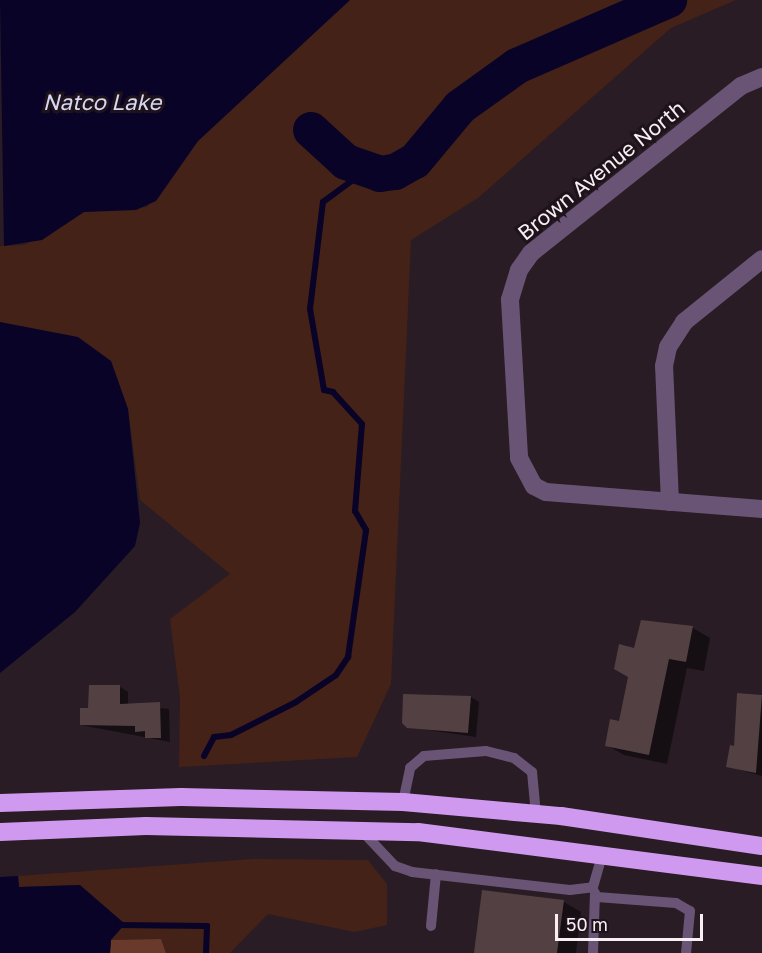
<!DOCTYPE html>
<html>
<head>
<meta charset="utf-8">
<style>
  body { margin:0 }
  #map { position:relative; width:762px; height:953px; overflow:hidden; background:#291c24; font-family:"Golos Text",sans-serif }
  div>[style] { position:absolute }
  .green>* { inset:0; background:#442218 }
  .forest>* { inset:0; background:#693a2b }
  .water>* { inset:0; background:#090327 }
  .shadow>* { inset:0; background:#0007 }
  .stream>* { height:6px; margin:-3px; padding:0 3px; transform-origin:3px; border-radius:3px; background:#090327 }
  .river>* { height:36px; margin:-18px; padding:0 18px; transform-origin:18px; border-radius:18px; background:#090327 }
  .building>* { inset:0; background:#534043 }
  .lane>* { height:10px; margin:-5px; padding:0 5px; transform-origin:5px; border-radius:5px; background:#695476 }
  .street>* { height:18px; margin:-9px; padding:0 9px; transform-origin:9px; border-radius:9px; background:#695476 }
  .highway>* { height:18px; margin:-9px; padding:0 9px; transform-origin:9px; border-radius:9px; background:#cf99ef }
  span { translate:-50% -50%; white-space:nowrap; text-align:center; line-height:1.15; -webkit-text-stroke:6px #1f131b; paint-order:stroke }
  .street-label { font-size:21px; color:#f8eff4 }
  .water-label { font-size:22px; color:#d7d8f5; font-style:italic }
  .scale { position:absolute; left:555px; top:914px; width:148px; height:27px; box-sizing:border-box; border:3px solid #f8eff4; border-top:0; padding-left:8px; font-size:18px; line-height:21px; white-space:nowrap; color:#f8eff4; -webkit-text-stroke:4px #1f131b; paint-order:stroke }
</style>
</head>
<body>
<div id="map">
  <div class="green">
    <div style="clip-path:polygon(350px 0,736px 0,671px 28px,478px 198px,411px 240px,391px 684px,357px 757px,179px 767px,180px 698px,170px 619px,230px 574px,140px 500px,128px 409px,111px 361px,0 322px,0 246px,24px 245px,84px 212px,147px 207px,198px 141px)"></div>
    <div style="clip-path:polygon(253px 859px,368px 860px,387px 884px,387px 925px,354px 932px,268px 914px,230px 953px,166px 953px,161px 939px,111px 940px,80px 885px,19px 887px,18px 876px)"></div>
  </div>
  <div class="forest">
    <div style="clip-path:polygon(161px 939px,166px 953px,110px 953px,111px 940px)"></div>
  </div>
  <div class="water">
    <div style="clip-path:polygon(0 0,350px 0,198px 141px,156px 201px,136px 210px,84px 212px,42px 240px,4px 246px)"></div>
    <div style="clip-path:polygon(0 322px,78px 337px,111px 361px,128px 409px,140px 523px,135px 546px,75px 612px,0 673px)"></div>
    <div style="clip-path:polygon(18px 876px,19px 887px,80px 885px,125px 924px,111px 940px,110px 953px,0 953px,0 877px)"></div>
  </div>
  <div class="shadow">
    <div style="clip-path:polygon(642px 621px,693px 628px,710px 638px,704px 671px,687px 668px,667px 764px,624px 755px,607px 745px,620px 723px)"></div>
    <div style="clip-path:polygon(119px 686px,128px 692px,128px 705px,169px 709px,170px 742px,81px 725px)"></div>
    <div style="clip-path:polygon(762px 696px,762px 776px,727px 766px)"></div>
    <div style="clip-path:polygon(471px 697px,479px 702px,476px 737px,408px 727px)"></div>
    <div style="clip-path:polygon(564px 902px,581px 912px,576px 953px,476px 953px)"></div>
  </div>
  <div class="stream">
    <div style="left:204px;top:756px;width:21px;rotate:-62deg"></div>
    <div style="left:214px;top:737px;width:17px;rotate:-7deg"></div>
    <div style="left:231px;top:735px;width:73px;rotate:-26.9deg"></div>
    <div style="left:296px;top:702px;width:48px;rotate:-34deg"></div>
    <div style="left:336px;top:675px;width:22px;rotate:-56deg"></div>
    <div style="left:348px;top:657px;width:128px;rotate:-81.9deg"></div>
    <div style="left:366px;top:530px;width:22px;rotate:-120deg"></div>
    <div style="left:355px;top:511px;width:87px;rotate:-85.4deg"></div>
    <div style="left:362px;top:424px;width:43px;rotate:-132.2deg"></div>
    <div style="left:333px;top:392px;width:9px;rotate:-167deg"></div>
    <div style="left:324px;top:390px;width:82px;rotate:-99.8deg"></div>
    <div style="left:310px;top:309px;width:108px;rotate:-83.1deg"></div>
    <div style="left:323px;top:202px;width:52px;rotate:-36.4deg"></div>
    <div style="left:118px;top:925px;width:89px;rotate:0.6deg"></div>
    <div style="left:207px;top:926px;width:27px;rotate:92deg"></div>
  </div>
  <div class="river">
    <div style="left:311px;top:130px;width:47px;rotate:42.4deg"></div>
    <div style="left:346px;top:162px;width:36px;rotate:19deg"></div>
    <div style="left:380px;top:174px;width:15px;rotate:-8deg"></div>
    <div style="left:395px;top:172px;width:23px;rotate:-29deg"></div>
    <div style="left:415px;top:161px;width:70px;rotate:-50.2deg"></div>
    <div style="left:460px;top:107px;width:70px;rotate:-35.7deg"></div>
    <div style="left:517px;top:66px;width:166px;rotate:-23.5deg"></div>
  </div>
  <div class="building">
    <div style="clip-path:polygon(641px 620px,693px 626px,686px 662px,669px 659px,649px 755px,605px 746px,610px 719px,619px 721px,628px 677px,614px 669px,619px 644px,634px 648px)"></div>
    <div style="clip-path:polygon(89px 685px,120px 685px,120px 704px,160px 702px,161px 738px,145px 738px,145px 731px,135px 732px,135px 726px,80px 725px,80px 708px,88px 708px)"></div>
    <div style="clip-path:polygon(737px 693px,762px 695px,756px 773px,726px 767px,730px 745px,734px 746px)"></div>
    <div style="clip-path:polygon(403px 694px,471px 696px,468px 733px,407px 728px,402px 723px)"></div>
    <div style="clip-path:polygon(482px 890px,564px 900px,557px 953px,474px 953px)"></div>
  </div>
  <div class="lane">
    <div style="left:403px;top:802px;width:35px;rotate:-78deg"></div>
    <div style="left:410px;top:768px;width:18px;rotate:-41deg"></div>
    <div style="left:424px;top:756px;width:62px;rotate:-4.6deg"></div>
    <div style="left:486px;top:751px;width:29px;rotate:14deg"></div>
    <div style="left:514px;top:758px;width:23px;rotate:38deg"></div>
    <div style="left:532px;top:772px;width:42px;rotate:84.6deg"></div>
    <div style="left:361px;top:830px;width:50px;rotate:46.6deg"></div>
    <div style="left:395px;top:866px;width:18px;rotate:19deg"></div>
    <div style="left:412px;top:872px;width:159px;rotate:6.5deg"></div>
    <div style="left:570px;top:890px;width:23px;rotate:-7deg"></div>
    <div style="left:593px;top:887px;width:36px;rotate:-74deg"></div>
    <div style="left:597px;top:897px;width:79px;rotate:4.3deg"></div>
    <div style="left:676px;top:903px;width:16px;rotate:30deg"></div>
    <div style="left:690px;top:911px;width:42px;rotate:95.4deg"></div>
    <div style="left:431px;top:926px;width:52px;rotate:-84.5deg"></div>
    <div style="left:593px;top:953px;width:60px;rotate:-88.1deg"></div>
  </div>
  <div class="street">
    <div style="left:762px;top:77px;width:23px;rotate:157deg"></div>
    <div style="left:741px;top:86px;width:268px;rotate:141.5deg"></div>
    <div style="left:531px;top:253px;width:21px;rotate:125deg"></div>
    <div style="left:519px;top:270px;width:31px;rotate:107deg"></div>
    <div style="left:510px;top:300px;width:158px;rotate:86.7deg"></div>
    <div style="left:519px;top:458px;width:32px;rotate:62deg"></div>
    <div style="left:534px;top:486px;width:13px;rotate:27deg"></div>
    <div style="left:546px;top:492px;width:217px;rotate:4.5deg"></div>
    <div style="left:670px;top:502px;width:136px;rotate:-92.5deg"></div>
    <div style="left:664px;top:366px;width:19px;rotate:-78deg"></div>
    <div style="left:668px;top:347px;width:30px;rotate:-57deg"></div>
    <div style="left:684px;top:322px;width:100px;rotate:-38.9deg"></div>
  </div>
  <div class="highway">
    <div style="left:0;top:803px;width:181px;rotate:-1.9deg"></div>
    <div style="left:181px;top:797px;width:222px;rotate:1.3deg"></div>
    <div style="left:403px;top:802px;width:159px;rotate:5.1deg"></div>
    <div style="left:561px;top:816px;width:203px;rotate:8.5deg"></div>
    <div style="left:0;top:832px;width:146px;rotate:-2.4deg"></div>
    <div style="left:146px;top:826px;width:272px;rotate:1.3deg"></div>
    <div style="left:418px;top:832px;width:347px;rotate:7.3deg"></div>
  </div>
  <div class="street-label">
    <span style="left:601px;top:170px;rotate:-39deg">Brown Avenue North</span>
  </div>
  <div class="water-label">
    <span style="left:102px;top:102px">Natco Lake</span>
  </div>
  <div class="scale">50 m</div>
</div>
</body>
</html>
